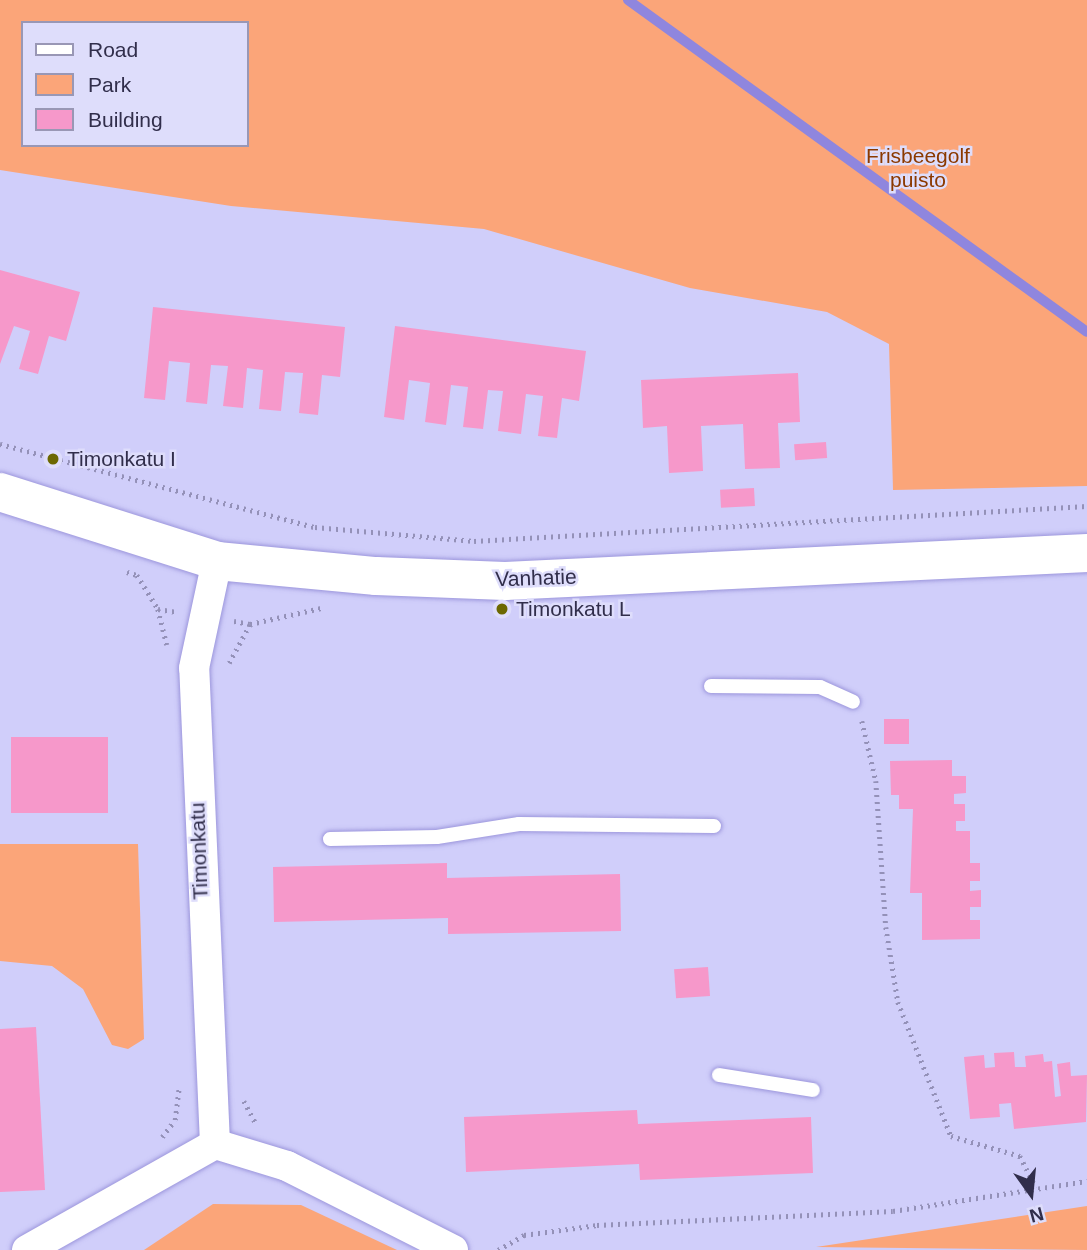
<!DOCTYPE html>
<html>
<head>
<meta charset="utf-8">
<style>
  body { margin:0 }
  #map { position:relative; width:1087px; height:1250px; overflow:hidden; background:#d0cefa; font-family:Helvetica,sans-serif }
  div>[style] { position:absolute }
  .green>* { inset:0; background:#fba579 }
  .stream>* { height:10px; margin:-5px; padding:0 5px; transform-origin:5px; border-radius:5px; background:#8f86de }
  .building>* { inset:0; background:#f698ca; transform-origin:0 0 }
  .path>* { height:4.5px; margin-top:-2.25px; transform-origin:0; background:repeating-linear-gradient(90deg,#9491b8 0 2px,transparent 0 7px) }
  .roads { filter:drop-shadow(0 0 2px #9c96dc) drop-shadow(0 0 2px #9c96dc) }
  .lane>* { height:14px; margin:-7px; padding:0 7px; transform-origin:7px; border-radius:7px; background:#fff }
  .street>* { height:30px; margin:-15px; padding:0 15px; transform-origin:15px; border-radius:15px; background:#fff }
  .secondary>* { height:38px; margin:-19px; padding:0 19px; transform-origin:19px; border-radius:19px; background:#fff }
  .dots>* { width:19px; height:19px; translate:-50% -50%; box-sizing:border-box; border:4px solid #deddfb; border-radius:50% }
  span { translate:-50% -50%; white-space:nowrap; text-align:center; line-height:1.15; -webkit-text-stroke:5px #deddfb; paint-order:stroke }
  .park-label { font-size:21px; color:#8b3900 }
  .poi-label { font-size:21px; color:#312e4b }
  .left { translate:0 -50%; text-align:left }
  .street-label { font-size:21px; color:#312e4b }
  .legend { position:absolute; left:21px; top:21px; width:228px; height:126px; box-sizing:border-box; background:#deddfb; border:2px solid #9997b5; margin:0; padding:9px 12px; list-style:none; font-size:21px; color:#312e4b }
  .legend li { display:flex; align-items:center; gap:14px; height:35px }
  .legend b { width:35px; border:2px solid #9997b5 }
  .north { position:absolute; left:996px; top:1159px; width:70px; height:70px; -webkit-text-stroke:5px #deddfb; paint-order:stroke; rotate:165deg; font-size:19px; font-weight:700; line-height:28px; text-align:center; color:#312e4b }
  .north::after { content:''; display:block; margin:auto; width:24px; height:32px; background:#312e4b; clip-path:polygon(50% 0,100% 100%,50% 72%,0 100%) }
</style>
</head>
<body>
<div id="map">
  <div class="green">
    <div style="clip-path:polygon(evenodd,0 0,1087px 0,1087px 486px,893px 490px,889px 344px,827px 312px,690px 288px,484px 229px,231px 206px,0 170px,0 0,23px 23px,247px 23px,247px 145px,23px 145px,23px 23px)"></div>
    <div style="clip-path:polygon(0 844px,138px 844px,144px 1039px,128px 1049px,112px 1045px,83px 989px,52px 966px,0 961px)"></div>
    <div style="clip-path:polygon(213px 1204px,301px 1205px,397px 1250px,144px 1250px)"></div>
    <div style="clip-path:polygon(1087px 1206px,1087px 1250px,816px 1247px)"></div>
  </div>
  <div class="stream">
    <div style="left:628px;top:0;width:566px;rotate:35.88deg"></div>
  </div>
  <div class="building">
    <div style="clip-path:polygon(0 270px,80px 292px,66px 341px,49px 336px,38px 374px,19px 369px,30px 331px,14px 326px,0 364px)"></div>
    <div style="clip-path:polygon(153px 307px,345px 327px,340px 377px,322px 375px,318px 415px,299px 413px,303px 373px,285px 372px,281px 411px,259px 409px,263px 370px,247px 368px,243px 408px,223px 406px,228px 366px,211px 365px,207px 404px,186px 402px,190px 363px,169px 361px,165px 400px,144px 398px)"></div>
    <div style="clip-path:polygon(395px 326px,586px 351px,579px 401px,562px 398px,557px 438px,538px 436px,543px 396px,526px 394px,521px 434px,498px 431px,503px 391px,488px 390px,483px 429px,463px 427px,468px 387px,451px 385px,446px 425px,425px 422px,430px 383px,409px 380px,404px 420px,384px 417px)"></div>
    <div style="clip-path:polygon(798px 373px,800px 422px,778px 423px,780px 468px,745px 469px,743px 424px,701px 426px,703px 471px,669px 473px,667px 426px,643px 428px,641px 380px)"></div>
    <div style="left:826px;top:442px;width:16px;height:32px;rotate:86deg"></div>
    <div style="left:754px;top:488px;width:18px;height:34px;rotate:87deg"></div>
    <div style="left:884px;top:719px;width:25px;height:25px"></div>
    <div style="left:11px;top:737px;width:97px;height:76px"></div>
    <div style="clip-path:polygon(952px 760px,952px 776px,966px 776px,966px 793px,954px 794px,954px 804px,965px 804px,965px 821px,956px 821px,956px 831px,970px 831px,970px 863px,980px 863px,980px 881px,970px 881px,970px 891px,981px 890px,981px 907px,970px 907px,970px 920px,980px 920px,980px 939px,922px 940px,922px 893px,910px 893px,913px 809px,899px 809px,899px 795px,891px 795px,890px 761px)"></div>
    <div style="clip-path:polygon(447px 863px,447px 878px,620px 874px,621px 931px,448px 934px,448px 918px,274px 922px,273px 867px)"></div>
    <div style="left:708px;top:967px;width:29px;height:34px;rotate:86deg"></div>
    <div style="clip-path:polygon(36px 1027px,45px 1190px,0 1192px,0 1029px)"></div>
    <div style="clip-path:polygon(1014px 1052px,1015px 1067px,1026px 1067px,1025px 1056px,1043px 1054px,1044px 1062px,1052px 1061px,1055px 1097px,1061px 1096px,1057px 1064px,1070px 1062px,1071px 1076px,1087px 1075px,1086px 1122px,1014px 1129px,1011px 1103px,999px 1104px,1000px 1117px,970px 1119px,964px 1057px,984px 1055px,985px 1068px,995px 1067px,994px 1053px)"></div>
    <div style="clip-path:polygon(637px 1110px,638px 1124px,811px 1117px,813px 1173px,640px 1180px,639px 1164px,466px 1172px,464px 1117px)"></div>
  </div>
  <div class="path">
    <div style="left:0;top:444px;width:326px;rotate:14.8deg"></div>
    <div style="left:315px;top:527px;width:160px;rotate:5deg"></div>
    <div style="left:474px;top:541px;width:614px;rotate:-3.27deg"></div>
    <div style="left:127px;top:572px;width:10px;rotate:17deg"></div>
    <div style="left:137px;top:575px;width:40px;rotate:58deg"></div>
    <div style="left:158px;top:609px;width:19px;rotate:9deg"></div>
    <div style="left:158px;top:609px;width:37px;rotate:76deg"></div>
    <div style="left:234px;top:621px;width:16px;rotate:11deg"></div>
    <div style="left:229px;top:663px;width:44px;rotate:-61.7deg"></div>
    <div style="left:250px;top:624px;width:73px;rotate:-12.7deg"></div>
    <div style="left:862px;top:721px;width:62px;rotate:76.9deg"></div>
    <div style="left:876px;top:781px;width:146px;rotate:86.1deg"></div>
    <div style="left:886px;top:927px;width:76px;rotate:80.9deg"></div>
    <div style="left:898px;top:1002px;width:144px;rotate:68.4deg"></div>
    <div style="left:951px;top:1136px;width:72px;rotate:16.2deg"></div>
    <div style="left:1020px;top:1156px;width:35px;rotate:63deg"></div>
    <div style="left:244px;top:1101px;width:26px;rotate:62deg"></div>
    <div style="left:162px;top:1137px;width:21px;rotate:-53deg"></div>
    <div style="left:175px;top:1120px;width:32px;rotate:-83deg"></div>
    <div style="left:498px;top:1250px;width:30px;rotate:-30deg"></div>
    <div style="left:524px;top:1235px;width:74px;rotate:-7.8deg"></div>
    <div style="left:597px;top:1225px;width:296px;rotate:-2.7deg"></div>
    <div style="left:893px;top:1211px;width:196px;rotate:-8.8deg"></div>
  </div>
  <div class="roads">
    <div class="lane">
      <div style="left:711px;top:686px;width:109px;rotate:0.5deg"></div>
      <div style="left:820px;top:687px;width:36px;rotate:24deg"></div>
      <div style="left:330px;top:839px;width:107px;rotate:-1.1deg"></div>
      <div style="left:437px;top:837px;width:83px;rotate:-9deg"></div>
      <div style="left:519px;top:824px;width:195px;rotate:0.6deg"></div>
      <div style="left:719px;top:1075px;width:95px;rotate:9.1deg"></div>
    </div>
    <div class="street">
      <div style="left:215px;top:1144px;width:75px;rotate:17deg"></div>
      <div style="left:287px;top:1166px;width:186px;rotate:26.8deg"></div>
      <div style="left:27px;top:1250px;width:216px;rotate:-29.4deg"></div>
      <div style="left:215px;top:1144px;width:476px;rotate:-92.5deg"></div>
      <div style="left:194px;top:668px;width:109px;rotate:-77.9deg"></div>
    </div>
    <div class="secondary">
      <div style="left:0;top:492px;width:228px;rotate:17.6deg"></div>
      <div style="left:217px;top:561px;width:160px;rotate:5.4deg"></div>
      <div style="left:376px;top:576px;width:129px;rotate:2.2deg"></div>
      <div style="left:505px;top:581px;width:583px;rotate:-2.75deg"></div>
    </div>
  </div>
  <div class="dots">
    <div style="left:53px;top:459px;background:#6c6801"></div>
    <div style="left:502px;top:609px;background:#6c6801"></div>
  </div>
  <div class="park-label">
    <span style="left:918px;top:168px">Frisbeegolf<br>puisto</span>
  </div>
  <div class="poi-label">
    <span class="left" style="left:67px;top:459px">Timonkatu I</span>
    <span class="left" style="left:516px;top:609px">Timonkatu L</span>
  </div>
  <div class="street-label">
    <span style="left:536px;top:578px;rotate:-2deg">Vanhatie</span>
    <span style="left:199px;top:851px;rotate:-92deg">Timonkatu</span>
  </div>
  <ul class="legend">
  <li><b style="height:9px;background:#fff"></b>Road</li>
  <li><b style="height:19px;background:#fba579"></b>Park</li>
  <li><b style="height:19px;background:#f698ca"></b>Building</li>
  </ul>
  <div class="north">N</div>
</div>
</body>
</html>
